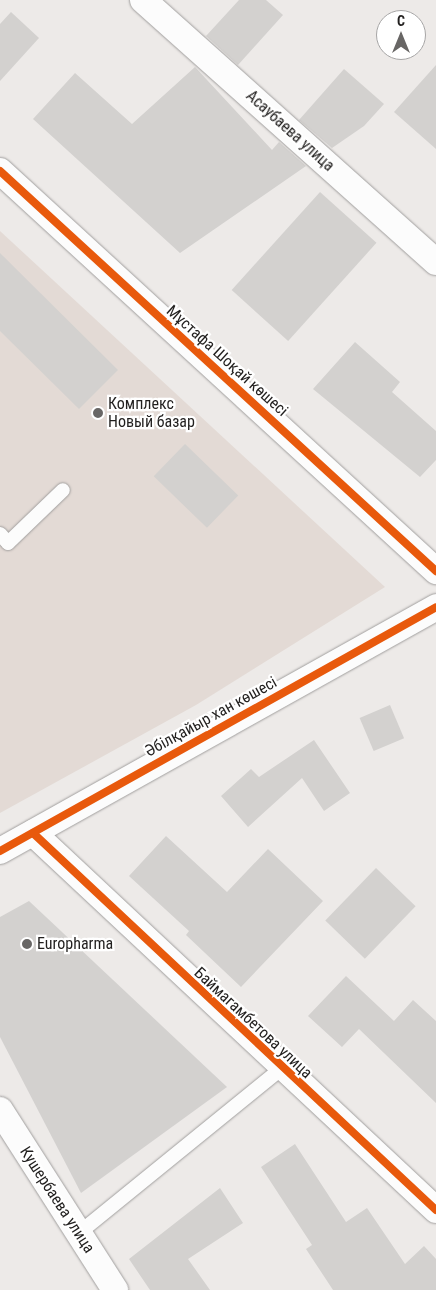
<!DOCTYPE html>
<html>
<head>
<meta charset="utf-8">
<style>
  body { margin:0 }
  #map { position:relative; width:436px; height:1290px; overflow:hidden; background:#edeae8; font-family:"Roboto Condensed",sans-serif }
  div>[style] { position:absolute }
  .built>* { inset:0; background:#e3dad5 }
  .building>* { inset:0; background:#d3d1cf; transform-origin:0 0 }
  .roads { filter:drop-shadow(0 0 1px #a19f9e) drop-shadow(0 0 1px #a19f9e) }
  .lane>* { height:14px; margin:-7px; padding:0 7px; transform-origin:7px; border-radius:7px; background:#fcfcfc }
  .street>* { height:26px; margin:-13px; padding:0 13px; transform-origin:13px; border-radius:13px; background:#fcfcfc }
  .cycleway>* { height:8px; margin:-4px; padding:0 4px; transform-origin:4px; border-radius:4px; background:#e8590c }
  .dots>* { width:14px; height:14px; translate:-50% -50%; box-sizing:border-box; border:2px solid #fff; border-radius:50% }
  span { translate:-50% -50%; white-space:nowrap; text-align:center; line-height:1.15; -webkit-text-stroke:4.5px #fff; paint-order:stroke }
  .street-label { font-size:16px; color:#211f1e }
  .poi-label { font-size:16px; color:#211f1e }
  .left { translate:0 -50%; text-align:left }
  .north { position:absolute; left:376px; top:10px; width:50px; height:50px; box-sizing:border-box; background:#fff; border:1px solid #a6a5a5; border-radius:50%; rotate:0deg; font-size:14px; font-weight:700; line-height:20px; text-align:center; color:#211f1e }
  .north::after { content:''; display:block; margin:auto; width:18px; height:22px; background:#686665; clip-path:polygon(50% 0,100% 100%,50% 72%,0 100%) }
</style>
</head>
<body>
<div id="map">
  <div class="built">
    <div style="clip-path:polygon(0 231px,385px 587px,196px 705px,0 813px)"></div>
  </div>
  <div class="building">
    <div style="clip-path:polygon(239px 0,266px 0,283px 15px,238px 65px,206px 36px)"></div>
    <div style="clip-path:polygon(11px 12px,39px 38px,0 81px,0 24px)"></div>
    <div style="clip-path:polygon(436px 65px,436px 149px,394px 112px)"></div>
    <div style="clip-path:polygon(195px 67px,272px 150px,279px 142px,306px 166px,180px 253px,33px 119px,75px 73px,132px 124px)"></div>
    <div style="clip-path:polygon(344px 69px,384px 104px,364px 126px,332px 148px,299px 120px)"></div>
    <div style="left:320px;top:192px;width:76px;height:132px;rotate:42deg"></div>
    <div style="clip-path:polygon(0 253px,118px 370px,79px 409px,0 331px)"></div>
    <div style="clip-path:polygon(355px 342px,400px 382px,392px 392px,436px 431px,436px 460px,420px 477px,313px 389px)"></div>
    <div style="left:185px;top:444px;width:74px;height:45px;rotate:44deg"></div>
    <div style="left:390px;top:705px;width:36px;height:33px;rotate:67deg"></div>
    <div style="clip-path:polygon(314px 740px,350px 793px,324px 811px,302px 778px,248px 827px,221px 796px,251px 769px,259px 777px)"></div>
    <div style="clip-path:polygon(166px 836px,227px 892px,268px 849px,323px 901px,241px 987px,186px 935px,189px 931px,129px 876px)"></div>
    <div style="left:376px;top:868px;width:55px;height:73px;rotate:44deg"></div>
    <div style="clip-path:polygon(29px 901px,227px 1087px,81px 1193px,0 1037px,0 917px)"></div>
    <div style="clip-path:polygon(346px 976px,394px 1021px,413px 1000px,436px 1021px,436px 1103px,359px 1029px,342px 1047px,308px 1016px)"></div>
    <div style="clip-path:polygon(295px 1144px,346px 1222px,367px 1208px,405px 1264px,424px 1246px,436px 1259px,436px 1290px,333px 1290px,306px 1249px,312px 1245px,261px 1167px)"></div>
    <div style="clip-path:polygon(220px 1188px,243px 1223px,188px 1259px,210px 1290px,150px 1290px,129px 1259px)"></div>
  </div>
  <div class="roads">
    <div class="lane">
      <div style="left:0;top:534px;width:12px;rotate:48deg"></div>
      <div style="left:8px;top:543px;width:76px;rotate:-43.9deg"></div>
      <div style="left:79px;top:1233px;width:260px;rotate:-39.1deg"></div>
    </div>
    <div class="street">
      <div style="left:143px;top:0;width:393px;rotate:41.8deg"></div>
      <div style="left:0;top:171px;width:592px;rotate:42.53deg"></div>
      <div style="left:33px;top:833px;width:552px;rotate:43.09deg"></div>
      <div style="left:0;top:851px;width:500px;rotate:-29.2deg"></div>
      <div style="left:0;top:1110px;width:214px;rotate:57.4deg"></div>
    </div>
  </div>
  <div class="cycleway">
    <div style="left:0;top:171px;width:592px;rotate:42.53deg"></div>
    <div style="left:33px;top:833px;width:552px;rotate:43.09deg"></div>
    <div style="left:0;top:851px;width:500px;rotate:-29.2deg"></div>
  </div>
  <div class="dots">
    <div style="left:98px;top:413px;background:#686665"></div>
    <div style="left:27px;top:944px;background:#686665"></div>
  </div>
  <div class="street-label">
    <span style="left:290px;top:131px;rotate:42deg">Асаубаева улица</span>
    <span style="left:227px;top:361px;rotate:42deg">Мұстафа Шоқай көшесі</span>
    <span style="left:211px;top:717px;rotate:-29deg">Әбілқайыр хан көшесі</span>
    <span style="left:253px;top:1023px;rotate:43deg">Баймагамбетова улица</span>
    <span style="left:57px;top:1200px;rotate:57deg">Кушербаева улица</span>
  </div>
  <div class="poi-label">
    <span class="left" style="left:108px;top:413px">Комплекс<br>Новый базар</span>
    <span class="left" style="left:37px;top:944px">Europharma</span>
  </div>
  <div class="north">С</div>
</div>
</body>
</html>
